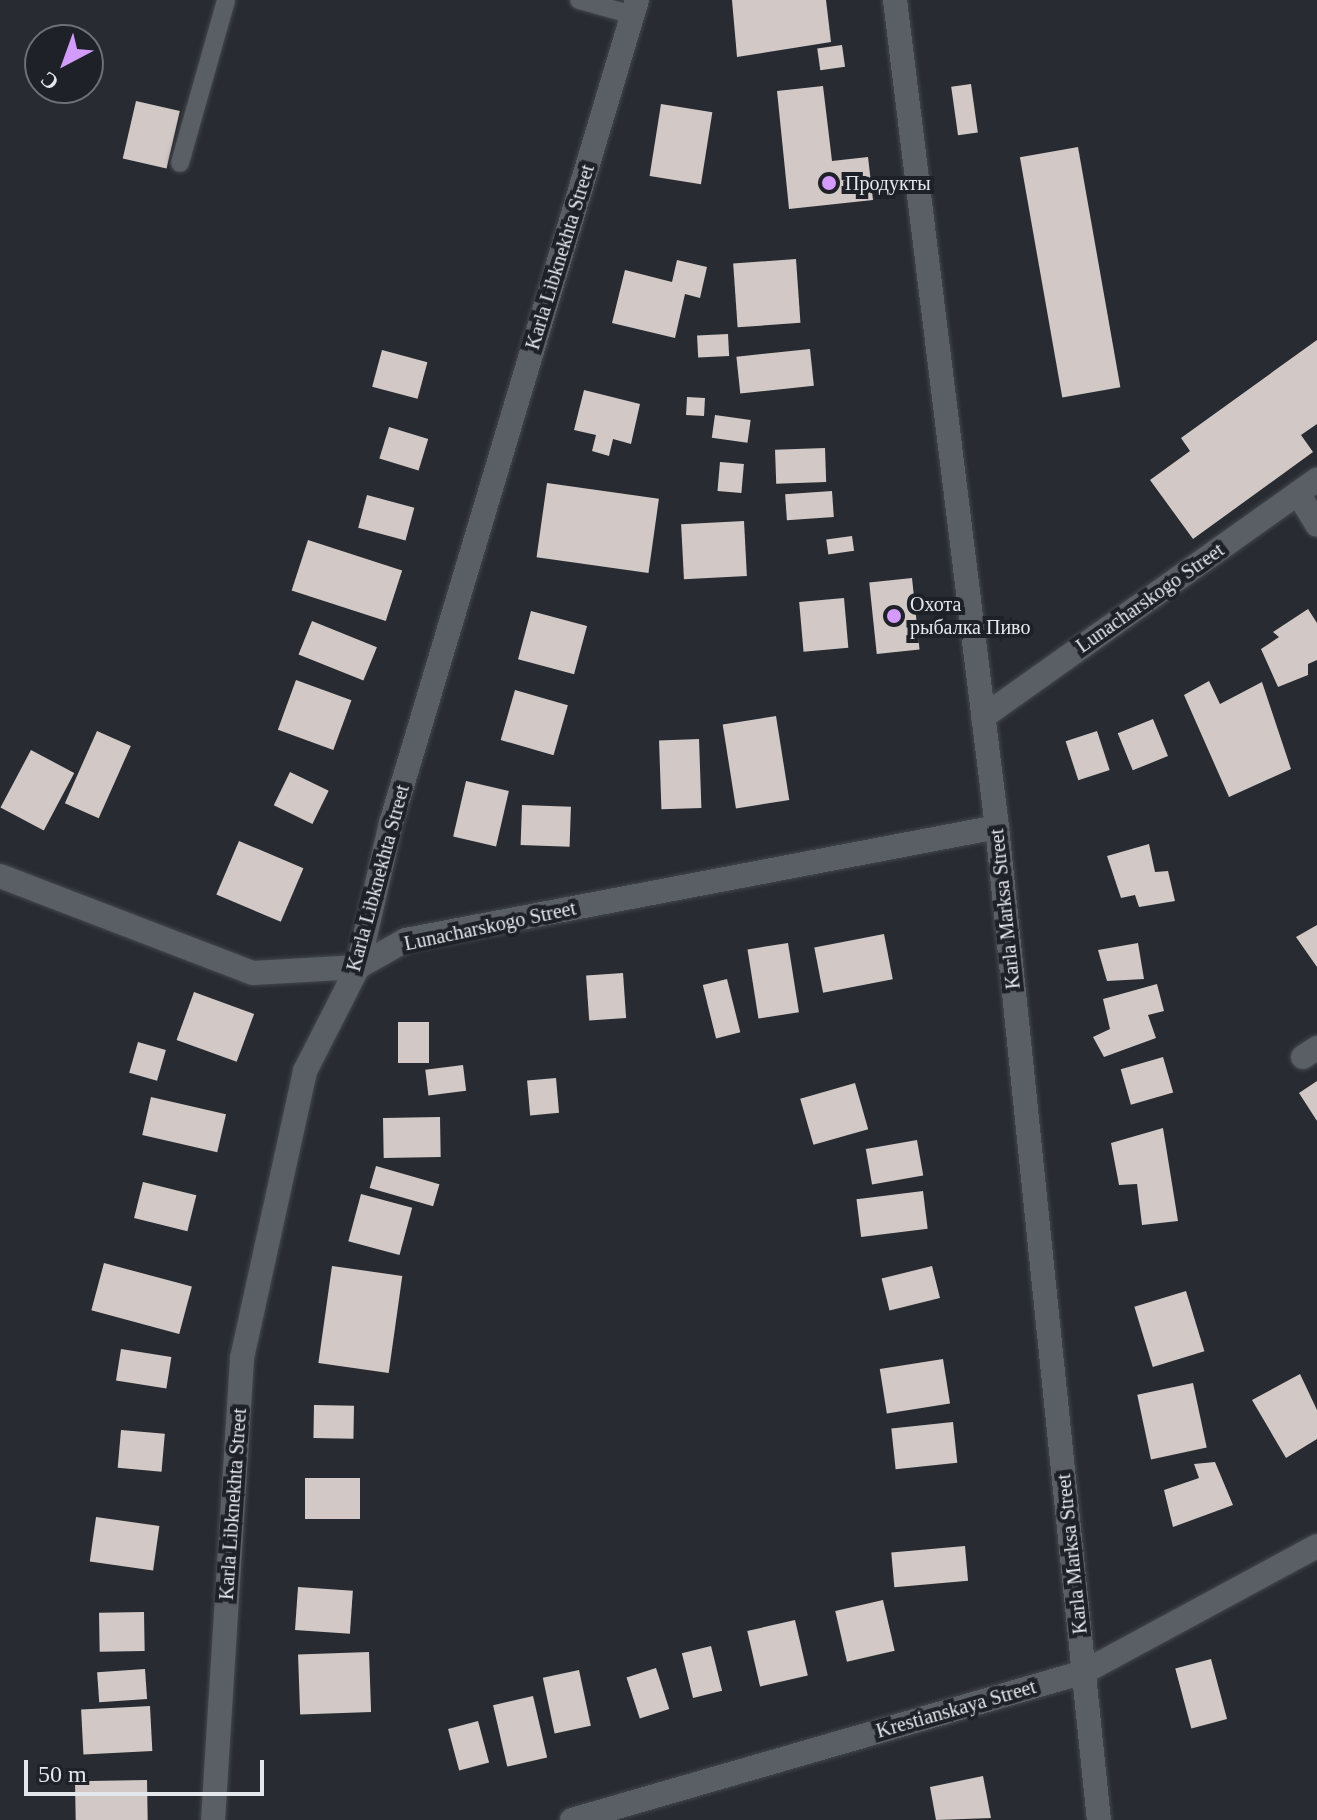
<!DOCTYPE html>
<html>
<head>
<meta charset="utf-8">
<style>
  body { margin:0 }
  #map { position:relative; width:1317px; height:1820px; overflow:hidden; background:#282b31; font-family:Georgia,serif }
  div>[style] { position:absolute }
  .building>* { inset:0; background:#d2c9c6; transform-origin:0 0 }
  .roads { filter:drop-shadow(0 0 2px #43474b) drop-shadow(0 0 2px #43474b) }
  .lane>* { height:18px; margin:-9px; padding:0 9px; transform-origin:9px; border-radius:9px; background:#5a5e65 }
  .street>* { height:24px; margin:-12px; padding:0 12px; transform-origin:12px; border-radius:12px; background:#5a5e65 }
  .secondary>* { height:24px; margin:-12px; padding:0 12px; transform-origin:12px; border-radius:12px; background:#5a5e65 }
  .dots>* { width:22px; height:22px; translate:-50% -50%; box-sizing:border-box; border:4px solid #1e2127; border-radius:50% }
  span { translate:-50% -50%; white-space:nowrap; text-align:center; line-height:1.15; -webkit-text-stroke:8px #1e2127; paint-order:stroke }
  .poi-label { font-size:20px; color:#e4e7eb }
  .left { translate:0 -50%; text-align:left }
  .street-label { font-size:20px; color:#e4e7eb }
  .north { position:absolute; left:24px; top:24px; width:80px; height:80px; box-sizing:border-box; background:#1e2127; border:2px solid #6d7075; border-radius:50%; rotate:221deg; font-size:22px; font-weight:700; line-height:32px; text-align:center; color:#e4e7eb }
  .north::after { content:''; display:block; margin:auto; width:28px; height:36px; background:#d39cfc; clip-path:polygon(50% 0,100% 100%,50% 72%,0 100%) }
  .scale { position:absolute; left:24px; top:1760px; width:240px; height:36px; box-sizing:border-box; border:4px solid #e4e7eb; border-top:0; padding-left:10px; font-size:24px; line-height:28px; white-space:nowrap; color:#e4e7eb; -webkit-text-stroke:6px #1e2127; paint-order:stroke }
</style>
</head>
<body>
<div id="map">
  <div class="building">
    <div style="clip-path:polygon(732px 0,826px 0,831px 42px,737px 57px)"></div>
    <div style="left:842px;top:45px;width:22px;height:25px;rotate:82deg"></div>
    <div style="left:971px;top:84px;width:49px;height:20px;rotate:82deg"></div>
    <div style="clip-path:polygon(823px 86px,832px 161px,868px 157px,873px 200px,789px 209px,777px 91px)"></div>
    <div style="left:136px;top:101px;width:45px;height:59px;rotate:13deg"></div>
    <div style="left:661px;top:104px;width:52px;height:73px;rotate:9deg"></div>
    <div style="left:1078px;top:147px;width:244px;height:59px;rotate:80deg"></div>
    <div style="left:796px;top:259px;width:64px;height:63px;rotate:86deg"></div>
    <div style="clip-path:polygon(677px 260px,707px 267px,700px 298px,685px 294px,675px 338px,612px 323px,625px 270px,672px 282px)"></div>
    <div style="left:728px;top:334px;width:22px;height:31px;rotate:87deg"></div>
    <div style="clip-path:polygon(1317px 340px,1317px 424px,1301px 435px,1313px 452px,1193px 539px,1150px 480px,1190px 451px,1181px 438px)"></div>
    <div style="left:810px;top:349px;width:37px;height:74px;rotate:84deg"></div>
    <div style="left:382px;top:350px;width:47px;height:38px;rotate:15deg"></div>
    <div style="clip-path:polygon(584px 390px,640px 404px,631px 444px,613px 439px,609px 456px,592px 451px,596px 435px,574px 430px)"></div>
    <div style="left:687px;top:397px;width:18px;height:18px;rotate:3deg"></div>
    <div style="left:715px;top:415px;width:36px;height:23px;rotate:8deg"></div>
    <div style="left:389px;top:427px;width:41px;height:33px;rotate:17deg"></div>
    <div style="left:825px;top:448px;width:34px;height:50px;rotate:88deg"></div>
    <div style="left:720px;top:462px;width:24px;height:29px;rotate:5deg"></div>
    <div style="left:547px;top:483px;width:113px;height:75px;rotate:8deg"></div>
    <div style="left:832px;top:491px;width:26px;height:47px;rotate:86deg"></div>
    <div style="left:367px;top:495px;width:49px;height:34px;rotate:15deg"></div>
    <div style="left:744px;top:521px;width:55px;height:63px;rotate:87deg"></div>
    <div style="left:852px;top:536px;width:15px;height:26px;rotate:82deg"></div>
    <div style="left:308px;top:540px;width:99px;height:53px;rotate:18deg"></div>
    <div style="left:912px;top:578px;width:72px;height:43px;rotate:84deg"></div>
    <div style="left:844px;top:598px;width:50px;height:45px;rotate:85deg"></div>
    <div style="clip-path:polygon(1308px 609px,1317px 623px,1317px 660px,1308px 664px,1308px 675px,1278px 687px,1261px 649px,1279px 637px,1273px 632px)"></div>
    <div style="left:531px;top:611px;width:58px;height:50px;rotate:15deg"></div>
    <div style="left:312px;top:621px;width:70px;height:36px;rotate:22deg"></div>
    <div style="left:296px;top:680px;width:59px;height:53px;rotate:20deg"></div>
    <div style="clip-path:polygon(1209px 681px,1220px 704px,1262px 682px,1291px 769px,1229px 797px,1184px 695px)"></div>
    <div style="left:515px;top:690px;width:55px;height:52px;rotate:16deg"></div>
    <div style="left:776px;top:716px;width:85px;height:54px;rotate:81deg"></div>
    <div style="left:1153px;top:719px;width:40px;height:38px;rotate:68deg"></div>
    <div style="left:97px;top:731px;width:37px;height:79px;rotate:24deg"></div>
    <div style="left:1097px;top:731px;width:41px;height:33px;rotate:72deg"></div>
    <div style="left:699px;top:739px;width:69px;height:40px;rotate:88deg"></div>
    <div style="left:31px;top:750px;width:49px;height:65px;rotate:28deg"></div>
    <div style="left:290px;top:772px;width:43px;height:37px;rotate:26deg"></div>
    <div style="left:466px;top:781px;width:44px;height:57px;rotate:13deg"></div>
    <div style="left:522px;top:805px;width:49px;height:40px;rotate:2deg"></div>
    <div style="left:239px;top:841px;width:70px;height:58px;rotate:23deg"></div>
    <div style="clip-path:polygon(1149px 844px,1155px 872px,1168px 871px,1175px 901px,1139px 907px,1135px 895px,1121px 898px,1107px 856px)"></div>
    <div style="clip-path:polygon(1317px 925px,1317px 967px,1296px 937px)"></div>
    <div style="left:884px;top:934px;width:46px;height:71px;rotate:79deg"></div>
    <div style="left:788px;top:943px;width:70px;height:41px;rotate:81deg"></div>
    <div style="clip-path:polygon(1138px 943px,1144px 979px,1107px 981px,1098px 950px)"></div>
    <div style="left:623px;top:973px;width:45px;height:37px;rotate:86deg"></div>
    <div style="left:727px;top:979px;width:55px;height:25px;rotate:76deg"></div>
    <div style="clip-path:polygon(1157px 984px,1164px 1011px,1148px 1015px,1156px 1038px,1104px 1057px,1093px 1037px,1110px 1029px,1103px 999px)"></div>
    <div style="left:194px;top:992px;width:64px;height:51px;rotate:20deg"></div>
    <div style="left:429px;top:1022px;width:41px;height:31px;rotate:90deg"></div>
    <div style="left:138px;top:1042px;width:29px;height:32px;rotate:16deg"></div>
    <div style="left:1163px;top:1057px;width:37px;height:44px;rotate:74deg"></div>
    <div style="left:463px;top:1065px;width:26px;height:38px;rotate:83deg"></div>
    <div style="left:556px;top:1078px;width:35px;height:29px;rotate:85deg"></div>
    <div style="clip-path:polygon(1317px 1081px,1317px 1121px,1299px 1093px)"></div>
    <div style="left:855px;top:1083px;width:48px;height:57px;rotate:74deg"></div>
    <div style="left:151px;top:1097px;width:77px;height:39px;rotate:13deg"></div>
    <div style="left:440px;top:1117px;width:40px;height:57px;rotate:89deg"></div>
    <div style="clip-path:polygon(1163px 1128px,1178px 1221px,1142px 1225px,1137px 1184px,1119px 1185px,1111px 1143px)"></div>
    <div style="left:917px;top:1140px;width:36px;height:52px;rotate:80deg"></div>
    <div style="left:376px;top:1166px;width:66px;height:23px;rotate:16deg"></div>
    <div style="left:143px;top:1182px;width:55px;height:37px;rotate:14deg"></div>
    <div style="left:923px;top:1191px;width:38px;height:67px;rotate:83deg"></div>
    <div style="left:361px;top:1194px;width:53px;height:49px;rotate:15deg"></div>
    <div style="left:104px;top:1263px;width:91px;height:49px;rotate:15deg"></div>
    <div style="left:332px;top:1266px;width:71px;height:98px;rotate:8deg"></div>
    <div style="left:932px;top:1266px;width:33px;height:52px;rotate:76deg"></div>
    <div style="left:1186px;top:1291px;width:63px;height:54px;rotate:73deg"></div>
    <div style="left:121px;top:1349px;width:51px;height:32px;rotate:9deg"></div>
    <div style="left:943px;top:1359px;width:45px;height:64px;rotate:81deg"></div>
    <div style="clip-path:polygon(1300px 1374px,1317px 1410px,1317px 1439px,1286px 1458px,1252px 1400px)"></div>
    <div style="left:1193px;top:1383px;width:66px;height:57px;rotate:78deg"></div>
    <div style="left:314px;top:1405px;width:40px;height:33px;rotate:1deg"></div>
    <div style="left:953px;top:1422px;width:41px;height:62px;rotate:84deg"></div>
    <div style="left:121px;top:1430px;width:44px;height:38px;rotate:5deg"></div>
    <div style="clip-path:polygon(1215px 1462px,1233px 1505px,1173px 1527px,1164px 1490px,1199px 1478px,1194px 1464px)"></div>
    <div style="left:305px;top:1478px;width:55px;height:41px"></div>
    <div style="left:96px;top:1517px;width:64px;height:45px;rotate:8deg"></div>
    <div style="left:965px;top:1546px;width:35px;height:74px;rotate:85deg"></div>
    <div style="left:298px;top:1587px;width:55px;height:43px;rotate:4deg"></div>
    <div style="left:883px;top:1600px;width:52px;height:49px;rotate:77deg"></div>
    <div style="left:144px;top:1612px;width:39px;height:45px;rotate:89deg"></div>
    <div style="left:795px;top:1620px;width:57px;height:49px;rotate:77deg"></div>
    <div style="left:711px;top:1646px;width:46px;height:30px;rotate:76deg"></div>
    <div style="left:369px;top:1652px;width:60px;height:71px;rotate:88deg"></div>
    <div style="left:1211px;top:1659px;width:62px;height:37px;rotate:75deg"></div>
    <div style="left:656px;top:1668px;width:43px;height:31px;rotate:72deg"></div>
    <div style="left:145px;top:1669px;width:30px;height:48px;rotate:86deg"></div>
    <div style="left:579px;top:1670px;width:57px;height:37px;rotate:78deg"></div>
    <div style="left:533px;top:1696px;width:63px;height:41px;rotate:77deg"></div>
    <div style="left:150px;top:1706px;width:45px;height:69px;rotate:87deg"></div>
    <div style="left:478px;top:1721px;width:43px;height:31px;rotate:75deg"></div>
    <div style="clip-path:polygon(983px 1776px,991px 1818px,936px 1820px,930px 1787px)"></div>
    <div style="left:147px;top:1780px;width:40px;height:72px;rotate:89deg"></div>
  </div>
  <div class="roads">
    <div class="lane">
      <div style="left:579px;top:0;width:56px;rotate:15.5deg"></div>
      <div style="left:180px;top:163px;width:169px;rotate:-74.2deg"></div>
    </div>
    <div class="street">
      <div style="left:1298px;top:493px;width:37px;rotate:59deg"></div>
      <div style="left:983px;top:717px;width:410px;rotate:-35.4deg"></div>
      <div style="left:0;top:876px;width:271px;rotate:21deg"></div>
      <div style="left:253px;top:973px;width:105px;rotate:-3.3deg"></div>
      <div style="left:358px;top:967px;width:55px;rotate:-29.4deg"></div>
      <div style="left:406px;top:940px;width:602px;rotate:-10.82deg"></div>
      <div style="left:1303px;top:1057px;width:17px;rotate:-33deg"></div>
      <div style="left:213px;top:1820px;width:463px;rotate:-86.4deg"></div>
      <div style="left:242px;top:1358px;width:294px;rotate:-77.6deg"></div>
      <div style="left:305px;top:1071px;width:117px;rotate:-63deg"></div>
      <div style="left:358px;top:967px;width:148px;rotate:-77.1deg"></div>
      <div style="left:391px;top:823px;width:859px;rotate:-73.36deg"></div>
      <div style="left:572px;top:1820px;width:533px;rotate:-16.12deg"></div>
      <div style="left:1084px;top:1672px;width:265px;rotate:-28.4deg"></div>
    </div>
    <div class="secondary">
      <div style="left:895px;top:0;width:833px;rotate:82.97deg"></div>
      <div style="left:997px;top:827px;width:998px;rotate:84.14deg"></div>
    </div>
  </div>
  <div class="dots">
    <div style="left:829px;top:183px;background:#d39cfc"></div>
    <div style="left:894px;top:616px;background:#d39cfc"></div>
  </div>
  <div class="poi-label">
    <span class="left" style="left:845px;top:183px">Продукты</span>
    <span class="left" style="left:910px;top:616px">Охота<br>рыбалка Пиво</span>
  </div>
  <div class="street-label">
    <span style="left:560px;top:257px;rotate:-73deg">Karla Libknekhta Street</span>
    <span style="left:1150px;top:598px;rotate:-35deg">Lunacharskogo Street</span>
    <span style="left:378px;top:878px;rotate:-75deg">Karla Libknekhta Street</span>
    <span style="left:1005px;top:909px;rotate:-96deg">Karla Marksa Street</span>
    <span style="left:490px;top:926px;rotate:-12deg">Lunacharskogo Street</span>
    <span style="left:233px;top:1504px;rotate:-86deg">Karla Libknekhta Street</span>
    <span style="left:1072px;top:1554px;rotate:-96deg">Karla Marksa Street</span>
    <span style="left:956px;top:1709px;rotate:-16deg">Krestianskaya Street</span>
  </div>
  <div class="north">С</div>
  <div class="scale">50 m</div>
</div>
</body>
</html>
